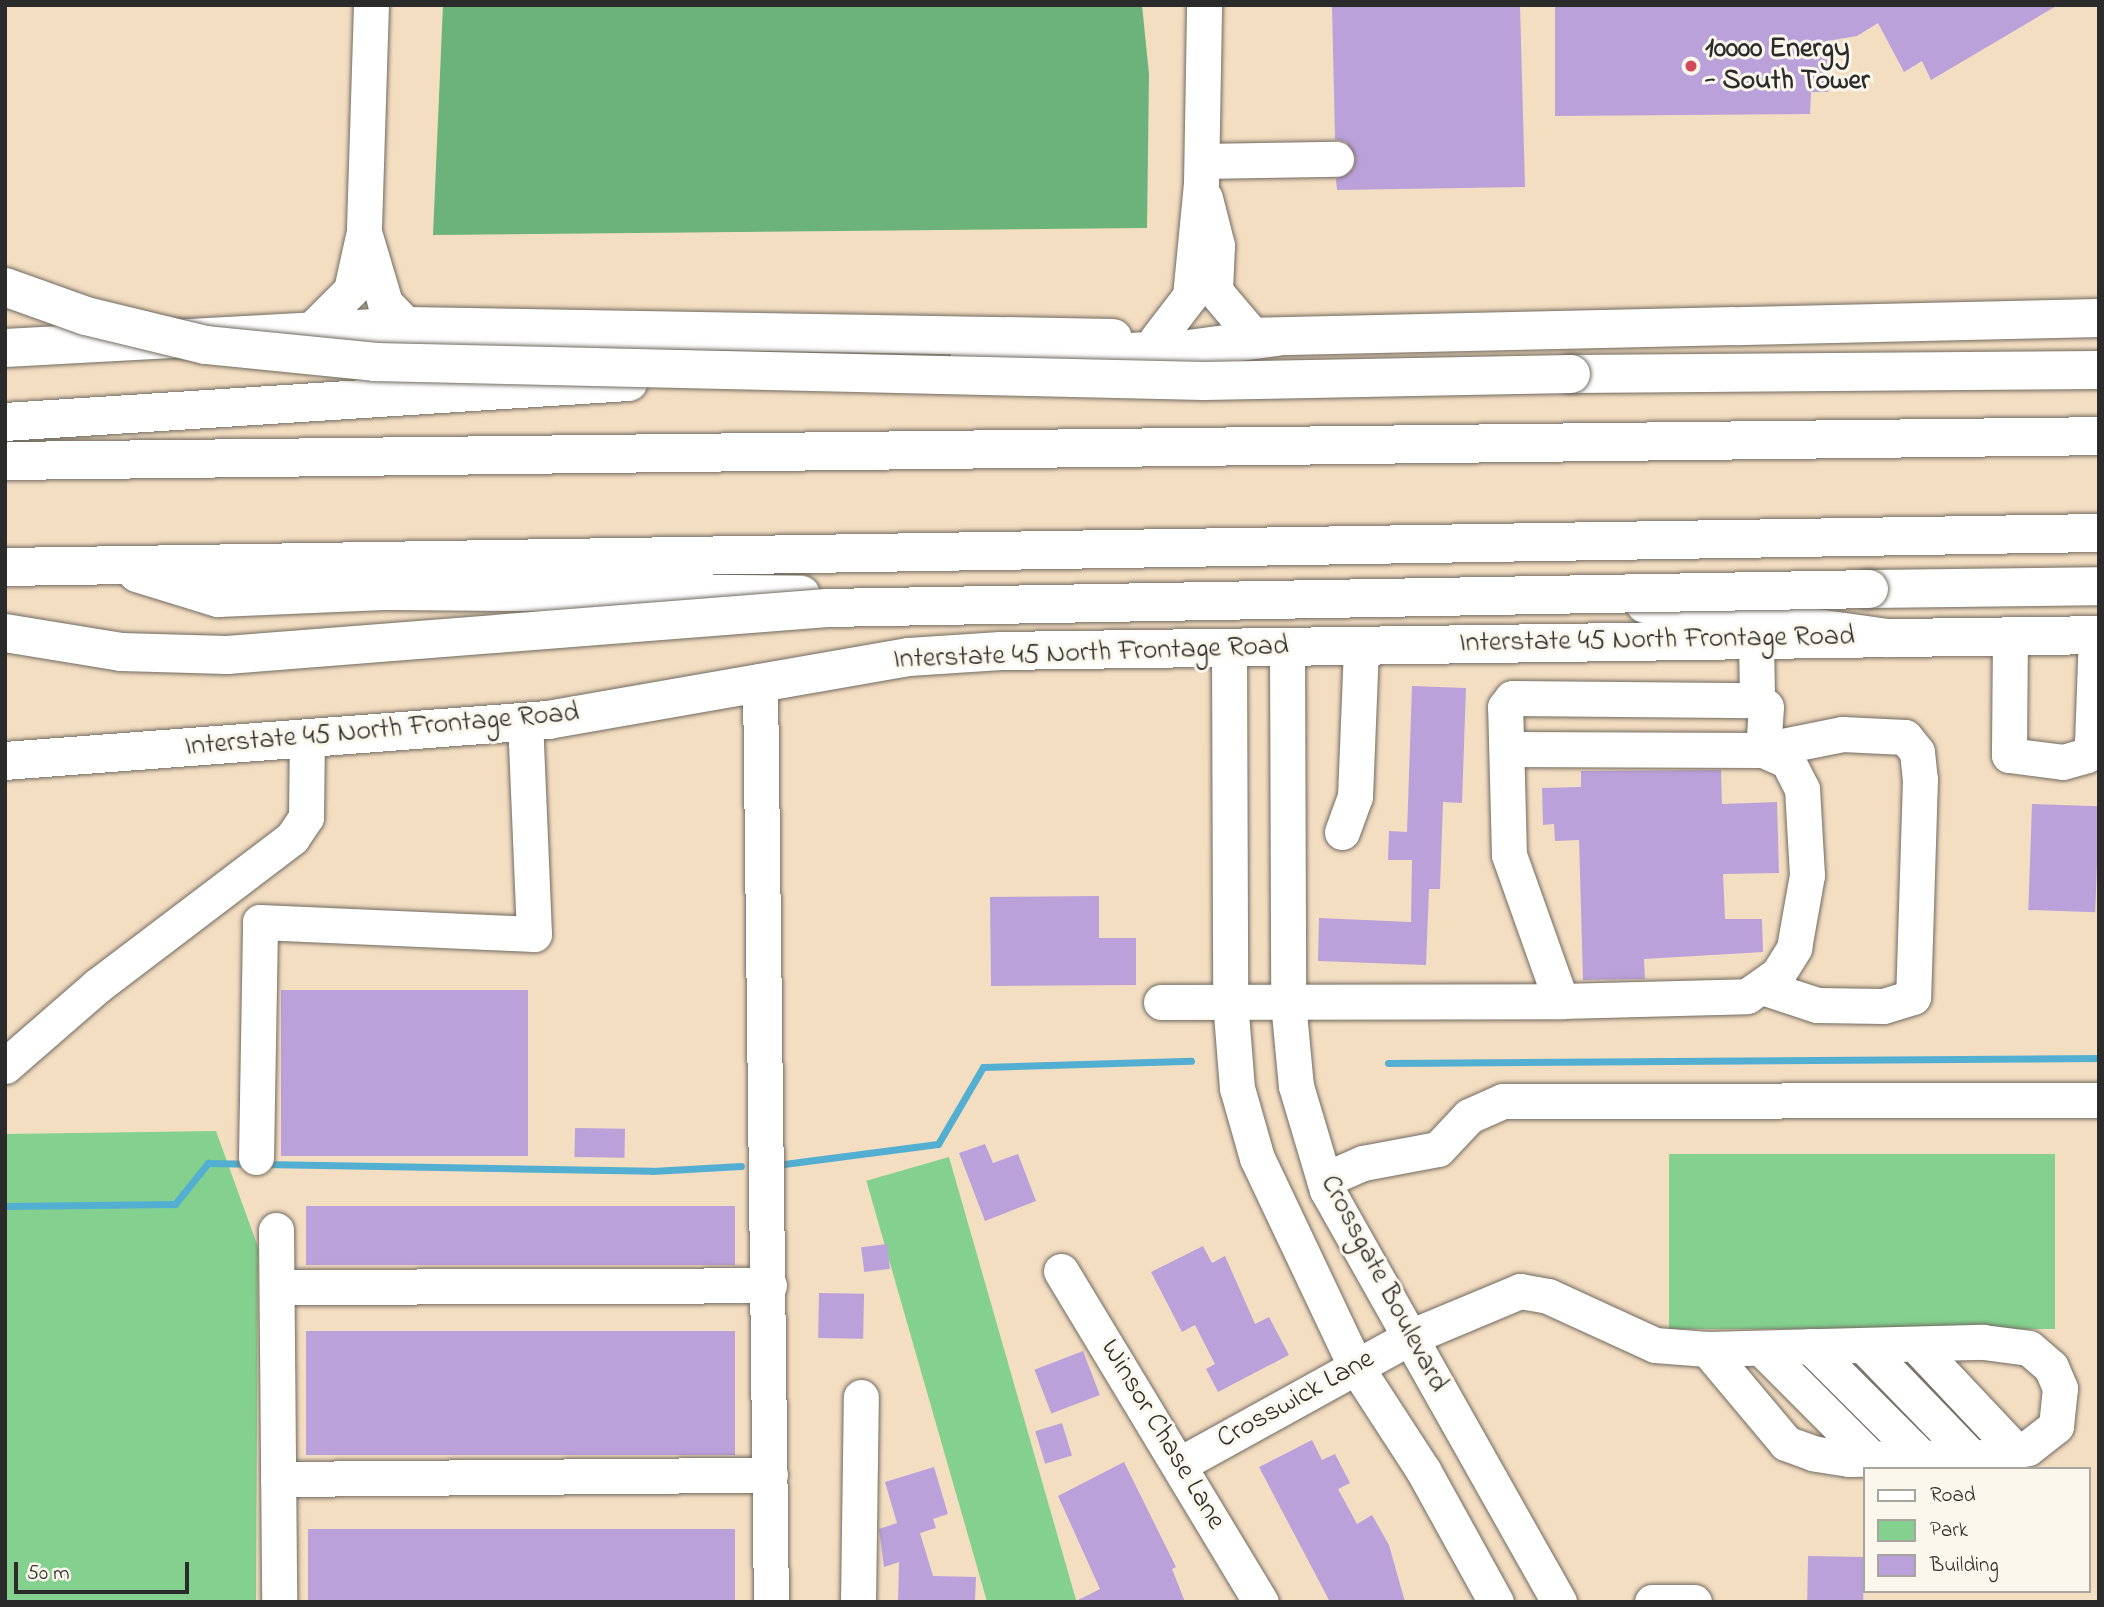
<!DOCTYPE html>
<html>
<head>
<meta charset="utf-8">
<style>
  body { margin:0 }
  #map { position:relative; width:2104px; height:1607px; overflow:hidden; background:#f4dec2; font-family:"Indie Flower",sans-serif }
  div>[style] { position:absolute }
  .green>* { inset:0; background:#84d18f; transform-origin:0 0 }
  .forest>* { inset:0; background:#6bb37a }
  .stream>* { height:7px; margin:-3.5px; padding:0 3.5px; transform-origin:3.5px; border-radius:3.5px; background:#53afd1 }
  .building>* { inset:0; background:#bba1da; transform-origin:0 0 }
  .roads { filter:drop-shadow(0 0 2px #716a60) drop-shadow(0 0 2px #716a60) }
  .minor>* { height:35px; margin:-17.5px; padding:0 17.5px; transform-origin:17.5px; border-radius:17.5px; background:#fff }
  .major>* { height:38px; margin:-19px; padding:0 19px; transform-origin:19px; border-radius:19px; background:#fff }
  .highway>* { height:38px; margin:-19px; padding:0 19px; transform-origin:19px; border-radius:19px; background:#fff }
  .bridges { filter:drop-shadow(0 0 2px #716a60) drop-shadow(0 0 2px #716a60) }
  .highway-bridge>* { height:38px; margin:-19px; padding:0 19px; transform-origin:19px; border-radius:19px; background:#fff }
  .dots>* { width:19px; height:19px; translate:-50% -50%; box-sizing:border-box; border:4px solid #fbf7ec; border-radius:50% }
  span { translate:-50% -50%; white-space:nowrap; text-align:center; line-height:1.15; -webkit-text-stroke:6px #fbf7ec; paint-order:stroke }
  .poi-label { font-size:28px; color:#2b2b2b; font-weight:700 }
  .left { translate:0 -50%; text-align:left }
  .street-label { font-size:28px; color:#2b2b2b }
  .frame { position:absolute; inset:0; border:7px solid #2b2b2b; pointer-events:none }
  .legend { position:absolute; left:1863px; top:1467px; width:228px; height:126px; box-sizing:border-box; background:#fbf7ec; border:2px solid #a8a59f; margin:0; padding:9px 12px; list-style:none; font-size:21px; color:#2b2b2b }
  .legend li { display:flex; align-items:center; gap:14px; height:35px }
  .legend b { width:35px; border:2px solid #a8a59f }
  .scale { position:absolute; left:14px; top:1562px; width:175px; height:32px; box-sizing:border-box; border:4px solid #2b2b2b; border-top:0; padding-left:9px; font-size:21px; line-height:24px; white-space:nowrap; color:#2b2b2b; -webkit-text-stroke:5px #fbf7ec; paint-order:stroke }
</style>
</head>
<body>
<div id="map">
  <div class="green">
    <div style="clip-path:polygon(216px 1131px,258px 1247px,256px 1602px,5px 1602px,5px 1134px)"></div>
    <div style="left:1669px;top:1154px;width:386px;height:175px"></div>
    <div style="left:949px;top:1157px;width:464px;height:86px;rotate:74deg"></div>
  </div>
  <div class="forest">
    <div style="clip-path:polygon(443px 5px,1142px 5px,1149px 74px,1147px 228px,433px 235px)"></div>
  </div>
  <div class="stream">
    <div style="left:1388px;top:1063px;width:711px;rotate:-0.4deg"></div>
    <div style="left:263px;top:1164px;width:389px;rotate:1deg"></div>
    <div style="left:652px;top:1171px;width:89px;rotate:-3.2deg"></div>
    <div style="left:784px;top:1164px;width:155px;rotate:-7.4deg"></div>
    <div style="left:938px;top:1144px;width:89px;rotate:-59.7deg"></div>
    <div style="left:983px;top:1067px;width:208px;rotate:-1.7deg"></div>
    <div style="left:5px;top:1206px;width:170px;rotate:-0.7deg"></div>
    <div style="left:175px;top:1204px;width:53px;rotate:-51.2deg"></div>
    <div style="left:208px;top:1163px;width:39px;rotate:1deg"></div>
  </div>
  <div class="building">
    <div style="clip-path:polygon(1332px 5px,1520px 5px,1525px 187px,1337px 190px,1336px 179px,1353px 169px,1356px 158px,1346px 142px,1335px 139px)"></div>
    <div style="clip-path:polygon(1555px 5px,2058px 5px,1931px 80px,1922px 61px,1904px 72px,1878px 23px,1857px 36px,1827px 41px,1828px 92px,1811px 92px,1810px 114px,1555px 116px)"></div>
    <div style="clip-path:polygon(1412px 686px,1466px 688px,1462px 803px,1443px 802px,1440px 889px,1429px 889px,1426px 965px,1318px 961px,1319px 918px,1411px 922px,1412px 860px,1388px 860px,1389px 831px,1407px 832px)"></div>
    <div style="clip-path:polygon(1721px 770px,1722px 804px,1777px 802px,1779px 873px,1723px 874px,1725px 919px,1762px 919px,1763px 952px,1644px 959px,1645px 979px,1583px 980px,1579px 840px,1555px 841px,1554px 824px,1543px 825px,1542px 788px,1581px 787px,1581px 771px)"></div>
    <div style="left:2032px;top:804px;width:67px;height:106px;rotate:2deg"></div>
    <div style="clip-path:polygon(1099px 896px,1099px 938px,1136px 938px,1136px 985px,991px 986px,990px 897px)"></div>
    <div style="left:281px;top:990px;width:247px;height:166px"></div>
    <div style="left:575px;top:1128px;width:50px;height:29px;rotate:1deg"></div>
    <div style="clip-path:polygon(985px 1144px,993px 1163px,1018px 1154px,1036px 1201px,985px 1221px,959px 1153px)"></div>
    <div style="left:735px;top:1206px;width:59px;height:429px;rotate:90deg"></div>
    <div style="left:887px;top:1244px;width:25px;height:26px;rotate:83deg"></div>
    <div style="clip-path:polygon(1203px 1246px,1212px 1263px,1225px 1256px,1255px 1324px,1269px 1317px,1289px 1355px,1218px 1392px,1206px 1369px,1215px 1364px,1195px 1325px,1182px 1332px,1151px 1272px)"></div>
    <div style="left:819px;top:1293px;width:45px;height:45px;rotate:1deg"></div>
    <div style="left:735px;top:1331px;width:124px;height:429px;rotate:90deg"></div>
    <div style="left:1083px;top:1351px;width:47px;height:52px;rotate:69deg"></div>
    <div style="left:1062px;top:1423px;width:34px;height:28px;rotate:73deg"></div>
    <div style="clip-path:polygon(1312px 1440px,1322px 1460px,1335px 1454px,1350px 1483px,1338px 1489px,1357px 1524px,1372px 1515px,1389px 1545px,1405px 1602px,1330px 1602px,1259px 1467px)"></div>
    <div style="clip-path:polygon(1124px 1462px,1176px 1567px,1172px 1569px,1185px 1602px,1074px 1602px,1100px 1589px,1058px 1496px)"></div>
    <div style="clip-path:polygon(934px 1467px,948px 1514px,933px 1519px,936px 1528px,920px 1533px,933px 1576px,976px 1577px,975px 1602px,898px 1602px,899px 1562px,884px 1567px,879px 1529px,897px 1523px,885px 1482px)"></div>
    <div style="left:735px;top:1529px;width:73px;height:427px;rotate:90deg"></div>
    <div style="left:1808px;top:1556px;width:56px;height:46px;rotate:1deg"></div>
  </div>
  <div class="roads">
    <div class="minor">
      <div style="left:371px;top:5px;width:227px;rotate:91.8deg"></div>
      <div style="left:364px;top:232px;width:74px;rotate:73.5deg"></div>
      <div style="left:385px;top:303px;width:32px;rotate:46deg"></div>
      <div style="left:1202px;top:161px;width:134px;rotate:-0.9deg"></div>
      <div style="left:1205px;top:198px;width:49px;rotate:75.7deg"></div>
      <div style="left:1217px;top:245px;width:46px;rotate:92.5deg"></div>
      <div style="left:1215px;top:291px;width:60px;rotate:49.7deg"></div>
      <div style="left:313px;top:328px;width:54px;rotate:-45deg"></div>
      <div style="left:351px;top:290px;width:55px;rotate:-77.5deg"></div>
      <div style="left:1157px;top:339px;width:54px;rotate:-52.5deg"></div>
      <div style="left:1190px;top:296px;width:114px;rotate:-84.4deg"></div>
      <div style="left:1201px;top:183px;width:178px;rotate:-89deg"></div>
      <div style="left:2010px;top:636px;width:119px;rotate:90.5deg"></div>
      <div style="left:2009px;top:755px;width:54px;rotate:7.4deg"></div>
      <div style="left:2063px;top:762px;width:25px;rotate:-16deg"></div>
      <div style="left:2087px;top:755px;width:13px;rotate:-67deg"></div>
      <div style="left:2092px;top:743px;width:108px;rotate:-87.9deg"></div>
      <div style="left:1756px;top:640px;width:60px;rotate:89deg"></div>
      <div style="left:1229px;top:646px;width:355px;rotate:89.8deg"></div>
      <div style="left:1230px;top:1001px;width:87px;rotate:85.4deg"></div>
      <div style="left:1237px;top:1088px;width:73px;rotate:74.1deg"></div>
      <div style="left:1257px;top:1158px;width:231px;rotate:64.7deg"></div>
      <div style="left:1356px;top:1367px;width:123px;rotate:57deg"></div>
      <div style="left:1423px;top:1470px;width:151px;rotate:61.1deg"></div>
      <div style="left:1287px;top:646px;width:356px;rotate:89.8deg"></div>
      <div style="left:1288px;top:1002px;width:84px;rotate:84.6deg"></div>
      <div style="left:1296px;top:1086px;width:109px;rotate:73.4deg"></div>
      <div style="left:1327px;top:1190px;width:473px;rotate:60.6deg"></div>
      <div style="left:760px;top:681px;width:921px;rotate:89.32deg"></div>
      <div style="left:1507px;top:749px;width:256px;rotate:0.2deg"></div>
      <div style="left:1763px;top:750px;width:81px;rotate:-11.4deg"></div>
      <div style="left:1842px;top:734px;width:63px;rotate:2.7deg"></div>
      <div style="left:1905px;top:737px;width:19px;rotate:51deg"></div>
      <div style="left:1917px;top:752px;width:27px;rotate:84deg"></div>
      <div style="left:1920px;top:779px;width:218px;rotate:91.8deg"></div>
      <div style="left:1913px;top:997px;width:31px;rotate:163deg"></div>
      <div style="left:1883px;top:1006px;width:66px;rotate:-179.1deg"></div>
      <div style="left:1817px;top:1005px;width:55px;rotate:-161.9deg"></div>
      <div style="left:1342px;top:832px;width:37px;rotate:-70deg"></div>
      <div style="left:1355px;top:797px;width:152px;rotate:-87.7deg"></div>
      <div style="left:1561px;top:1001px;width:186px;rotate:-1.5deg"></div>
      <div style="left:1747px;top:996px;width:38px;rotate:-35deg"></div>
      <div style="left:1778px;top:974px;width:31px;rotate:-58deg"></div>
      <div style="left:1794px;top:948px;width:74px;rotate:-79.9deg"></div>
      <div style="left:1807px;top:875px;width:86px;rotate:-93.3deg"></div>
      <div style="left:1802px;top:789px;width:31px;rotate:-117deg"></div>
      <div style="left:1788px;top:761px;width:27px;rotate:-156deg"></div>
      <div style="left:1161px;top:1002px;width:400px;rotate:-0.1deg"></div>
      <div style="left:1561px;top:1001px;width:155px;rotate:-109.6deg"></div>
      <div style="left:1509px;top:855px;width:148px;rotate:-91.5deg"></div>
      <div style="left:1505px;top:707px;width:11px;rotate:-52deg"></div>
      <div style="left:1512px;top:698px;width:245px;rotate:0.5deg"></div>
      <div style="left:1757px;top:700px;width:11px;rotate:38deg"></div>
      <div style="left:1766px;top:707px;width:43px;rotate:94deg"></div>
      <div style="left:5px;top:1066px;width:122px;rotate:-41deg"></div>
      <div style="left:97px;top:986px;width:245px;rotate:-37.2deg"></div>
      <div style="left:292px;top:838px;width:25px;rotate:-56deg"></div>
      <div style="left:306px;top:817px;width:78px;rotate:-89.3deg"></div>
      <div style="left:256px;top:1157px;width:235px;rotate:-89deg"></div>
      <div style="left:260px;top:922px;width:274px;rotate:2.5deg"></div>
      <div style="left:534px;top:934px;width:212px;rotate:-92.4deg"></div>
      <div style="left:1324px;top:1180px;width:43px;rotate:-23.6deg"></div>
      <div style="left:1363px;top:1163px;width:76px;rotate:-10.6deg"></div>
      <div style="left:1438px;top:1149px;width:45px;rotate:-46.8deg"></div>
      <div style="left:1469px;top:1116px;width:37px;rotate:-24deg"></div>
      <div style="left:1503px;top:1101px;width:596px;rotate:-0.1deg"></div>
      <div style="left:276px;top:1230px;width:372px;rotate:89.5deg"></div>
      <div style="left:1061px;top:1271px;width:387px;rotate:58.9deg"></div>
      <div style="left:277px;top:1287px;width:492px;rotate:-0.2deg"></div>
      <div style="left:1915px;top:1344px;width:147px;rotate:46.7deg"></div>
      <div style="left:1863px;top:1345px;width:156px;rotate:46deg"></div>
      <div style="left:1810px;top:1346px;width:158px;rotate:45deg"></div>
      <div style="left:1761px;top:1348px;width:156px;rotate:45deg"></div>
      <div style="left:1182px;top:1463px;width:260px;rotate:-28.9deg"></div>
      <div style="left:1410px;top:1337px;width:119px;rotate:-22.7deg"></div>
      <div style="left:1520px;top:1291px;width:28px;rotate:10deg"></div>
      <div style="left:1548px;top:1296px;width:118px;rotate:24.6deg"></div>
      <div style="left:1655px;top:1345px;width:52px;rotate:4.4deg"></div>
      <div style="left:1707px;top:1349px;width:276px;rotate:-1.5deg"></div>
      <div style="left:1983px;top:1342px;width:46px;rotate:7.4deg"></div>
      <div style="left:2029px;top:1348px;width:29px;rotate:41deg"></div>
      <div style="left:2051px;top:1367px;width:23px;rotate:67deg"></div>
      <div style="left:2060px;top:1388px;width:38px;rotate:96deg"></div>
      <div style="left:2056px;top:1426px;width:36px;rotate:142deg"></div>
      <div style="left:2028px;top:1448px;width:41px;rotate:167.3deg"></div>
      <div style="left:1988px;top:1457px;width:139px;rotate:179.2deg"></div>
      <div style="left:1849px;top:1459px;width:36px;rotate:-171deg"></div>
      <div style="left:1813px;top:1453px;width:29px;rotate:-160deg"></div>
      <div style="left:1786px;top:1443px;width:123px;rotate:-130deg"></div>
      <div style="left:278px;top:1479px;width:492px;rotate:-0.5deg"></div>
      <div style="left:858px;top:1602px;width:205px;rotate:-89.2deg"></div>
      <div style="left:1652px;top:1602px;width:42px"></div>
    </div>
    <div class="major">
      <div style="left:1244px;top:337px;width:855px;rotate:-1.27deg"></div>
      <div style="left:5px;top:348px;width:403px;rotate:-3.1deg"></div>
      <div style="left:407px;top:326px;width:706px;rotate:0.97deg"></div>
      <div style="left:5px;top:761px;width:545px;rotate:-4.32deg"></div>
      <div style="left:548px;top:720px;width:366px;rotate:-9.9deg"></div>
      <div style="left:909px;top:657px;width:92px;rotate:-3.7deg"></div>
      <div style="left:1001px;top:651px;width:1098px;rotate:-0.83deg"></div>
    </div>
    <div class="highway">
      <div style="left:969px;top:360px;width:220px;rotate:-2.9deg"></div>
      <div style="left:1189px;top:349px;width:89px;rotate:-7.8deg"></div>
      <div style="left:1571px;top:374px;width:528px;rotate:-0.43deg"></div>
      <div style="left:5px;top:422px;width:625px;rotate:-3.67deg"></div>
      <div style="left:5px;top:461px;width:2094px;rotate:-0.68deg"></div>
      <div style="left:5px;top:567px;width:2094px;rotate:-0.93deg"></div>
      <div style="left:137px;top:573px;width:85px;rotate:17.2deg"></div>
      <div style="left:218px;top:598px;width:166px;rotate:-2.4deg"></div>
      <div style="left:384px;top:591px;width:417px;rotate:0.5deg"></div>
      <div style="left:1869px;top:589px;width:230px;rotate:-0.7deg"></div>
      <div style="left:1645px;top:604px;width:244px;rotate:8deg"></div>
    </div>
  </div>
  <div class="bridges">
    <div class="highway-bridge">
      <div style="left:5px;top:287px;width:86px;rotate:19.7deg"></div>
      <div style="left:86px;top:316px;width:123px;rotate:13.6deg"></div>
      <div style="left:206px;top:345px;width:170px;rotate:5.7deg"></div>
      <div style="left:375px;top:362px;width:829px;rotate:1.31deg"></div>
      <div style="left:1204px;top:381px;width:367px;rotate:-1.1deg"></div>
      <div style="left:5px;top:633px;width:118px;rotate:9.3deg"></div>
      <div style="left:121px;top:652px;width:106px;rotate:1.6deg"></div>
      <div style="left:227px;top:655px;width:602px;rotate:-4.48deg"></div>
      <div style="left:827px;top:608px;width:1042px;rotate:-1.04deg"></div>
    </div>
  </div>
  <div class="dots">
    <div style="left:1691px;top:66px;background:#d1495b"></div>
  </div>
  <div class="poi-label">
    <span class="left" style="left:1705px;top:66px">10000 Energy<br>- South Tower</span>
  </div>
  <div class="street-label">
    <span style="left:1657px;top:641px;rotate:-1deg">Interstate 45 North Frontage Road</span>
    <span style="left:1091px;top:654px;rotate:-2deg">Interstate 45 North Frontage Road</span>
    <span style="left:382px;top:731px;rotate:-5deg">Interstate 45 North Frontage Road</span>
    <span style="left:1383px;top:1284px;rotate:62deg">Crossgate Boulevard</span>
    <span style="left:1296px;top:1400px;rotate:-29deg">Crosswick Lane</span>
    <span style="left:1162px;top:1435px;rotate:59deg">Winsor Chase Lane</span>
  </div>
  <div class="frame"></div>
  <ul class="legend">
  <li><b style="height:9px;background:#fff"></b>Road</li>
  <li><b style="height:19px;background:#84d18f"></b>Park</li>
  <li><b style="height:19px;background:#bba1da"></b>Building</li>
  </ul>
  <div class="scale">50 m</div>
</div>
</body>
</html>
